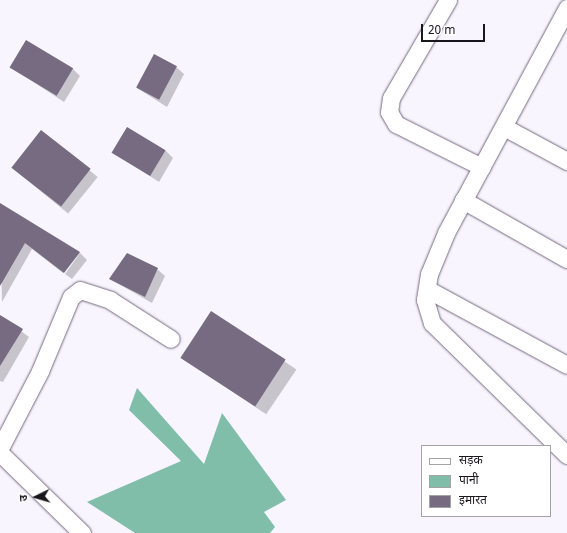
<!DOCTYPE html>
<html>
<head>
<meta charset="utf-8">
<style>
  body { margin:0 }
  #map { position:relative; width:567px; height:533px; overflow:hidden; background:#f9f5ff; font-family:Georgia,"Noto Sans Devanagari",serif }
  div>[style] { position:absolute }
  .water>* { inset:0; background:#80beaa }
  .shadow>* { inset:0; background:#0003; transform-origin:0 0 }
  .building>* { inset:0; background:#766b81; transform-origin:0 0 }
  .roads { filter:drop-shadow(0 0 1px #74697f) drop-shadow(0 0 1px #74697f) }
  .street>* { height:17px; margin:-8.5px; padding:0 8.5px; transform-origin:8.5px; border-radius:8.5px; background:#fff }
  span { translate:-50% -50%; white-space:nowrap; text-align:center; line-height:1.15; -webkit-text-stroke:4px #fff; paint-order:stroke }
  .legend { position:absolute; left:421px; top:445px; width:130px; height:72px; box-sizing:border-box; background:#fff; border:1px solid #a3a2a5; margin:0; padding:5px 7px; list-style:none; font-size:12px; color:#1a161e }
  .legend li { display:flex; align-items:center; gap:8px; height:20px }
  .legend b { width:20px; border:1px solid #a3a2a5 }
  .north { position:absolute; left:16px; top:477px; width:40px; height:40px; -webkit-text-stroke:3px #fff; paint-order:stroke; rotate:265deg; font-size:11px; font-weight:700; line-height:16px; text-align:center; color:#1a161e }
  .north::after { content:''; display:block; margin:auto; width:14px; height:18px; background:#1a161e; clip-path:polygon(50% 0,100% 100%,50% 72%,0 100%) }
  .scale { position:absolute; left:421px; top:24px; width:64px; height:18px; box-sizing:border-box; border:2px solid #1a161e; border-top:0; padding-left:5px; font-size:12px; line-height:14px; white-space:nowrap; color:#1a161e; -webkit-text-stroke:3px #fff; paint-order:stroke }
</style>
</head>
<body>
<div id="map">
  <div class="water">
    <div style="clip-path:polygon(137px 388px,204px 464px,222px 413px,286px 500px,264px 512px,275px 527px,270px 533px,135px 533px,87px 502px,181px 461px,129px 410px)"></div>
  </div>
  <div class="shadow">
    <div style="clip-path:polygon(176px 67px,184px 74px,167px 107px,137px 88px)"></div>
    <div style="clip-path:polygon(12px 68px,72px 68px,80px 76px,64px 102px)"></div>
    <div style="left:41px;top:131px;width:73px;height:47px;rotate:39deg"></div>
    <div style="clip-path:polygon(166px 151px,173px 158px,159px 182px,114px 153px)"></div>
    <div style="clip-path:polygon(0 204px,80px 253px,63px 273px,32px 249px,2px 302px)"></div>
    <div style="clip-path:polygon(80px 253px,87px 260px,72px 279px,65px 274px)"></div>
    <div style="clip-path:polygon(157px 269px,165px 276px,152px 303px,110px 279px)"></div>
    <div style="left:211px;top:312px;width:103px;height:54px;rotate:34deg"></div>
    <div style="clip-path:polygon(0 316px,29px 337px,3px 382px,0 381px)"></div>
  </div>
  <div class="building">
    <div style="left:26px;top:40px;width:55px;height:32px;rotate:31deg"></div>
    <div style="left:154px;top:54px;width:26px;height:38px;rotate:28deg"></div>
    <div style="left:127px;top:127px;width:45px;height:30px;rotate:31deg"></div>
    <div style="left:41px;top:130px;width:63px;height:48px;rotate:38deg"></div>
    <div style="clip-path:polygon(0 203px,80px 252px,64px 273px,25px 243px,0 286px)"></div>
    <div style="clip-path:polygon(127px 253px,158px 268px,145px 297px,109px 279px)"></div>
    <div style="left:211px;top:311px;width:89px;height:56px;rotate:33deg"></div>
    <div style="clip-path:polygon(0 315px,23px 329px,0 366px)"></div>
  </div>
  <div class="roads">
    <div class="street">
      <div style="left:448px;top:0;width:113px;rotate:120.2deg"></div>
      <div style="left:391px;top:98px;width:14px;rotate:98deg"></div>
      <div style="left:389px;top:112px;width:14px;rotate:60deg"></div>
      <div style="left:396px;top:124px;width:96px;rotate:26.6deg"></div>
      <div style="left:567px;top:8px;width:255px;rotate:118.3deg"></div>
      <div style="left:446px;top:233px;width:44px;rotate:112.5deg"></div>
      <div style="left:429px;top:274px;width:26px;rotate:99deg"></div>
      <div style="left:425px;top:300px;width:24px;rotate:73deg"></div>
      <div style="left:432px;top:323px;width:189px;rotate:44.4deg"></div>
      <div style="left:504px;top:127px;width:72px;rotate:28.4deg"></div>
      <div style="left:463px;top:200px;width:120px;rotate:29.6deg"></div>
      <div style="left:427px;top:289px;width:159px;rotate:28.5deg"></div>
      <div style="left:0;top:448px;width:87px;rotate:-62.5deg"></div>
      <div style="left:40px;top:371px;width:80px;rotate:-67.3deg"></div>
      <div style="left:71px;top:297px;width:11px;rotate:-38deg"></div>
      <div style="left:80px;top:290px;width:32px;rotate:18deg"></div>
      <div style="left:110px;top:300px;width:72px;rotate:32.6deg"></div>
      <div style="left:0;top:453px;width:115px;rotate:44.3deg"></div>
    </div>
  </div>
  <ul class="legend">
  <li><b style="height:5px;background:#fff"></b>सड़क</li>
  <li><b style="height:11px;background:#80beaa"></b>पानी</li>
  <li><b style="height:11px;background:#766b81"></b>इमारत</li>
  </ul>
  <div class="north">उ</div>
  <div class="scale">20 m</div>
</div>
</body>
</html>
